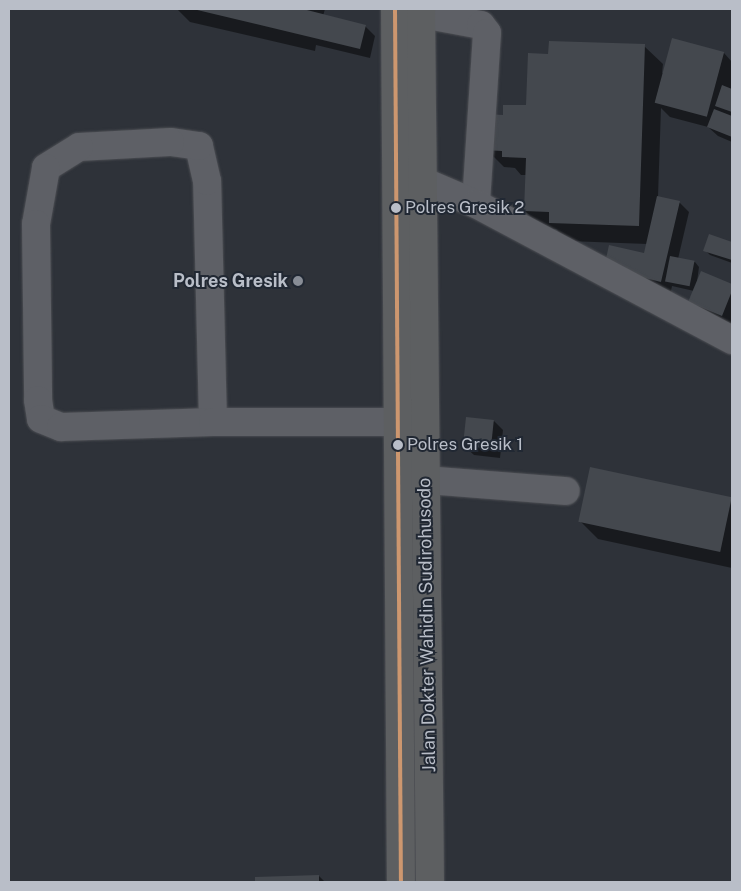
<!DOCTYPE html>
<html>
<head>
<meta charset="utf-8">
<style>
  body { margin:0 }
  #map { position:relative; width:741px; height:891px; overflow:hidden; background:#2e3239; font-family:"Public Sans",sans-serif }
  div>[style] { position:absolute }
  .shadow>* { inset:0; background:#0007 }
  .building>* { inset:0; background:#44484e; transform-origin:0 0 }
  .roads { filter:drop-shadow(0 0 1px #4c4e53) drop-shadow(0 0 1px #4c4e53) }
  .minor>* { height:28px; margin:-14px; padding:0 14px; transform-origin:14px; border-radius:14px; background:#5e6066 }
  .highway>* { height:28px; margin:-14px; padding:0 14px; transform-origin:14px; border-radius:14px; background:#5d5f61 }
  .bus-1>* { height:4px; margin:-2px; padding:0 2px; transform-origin:2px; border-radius:2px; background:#cd976f }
  .dots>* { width:14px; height:14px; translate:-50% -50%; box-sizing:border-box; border:2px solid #212833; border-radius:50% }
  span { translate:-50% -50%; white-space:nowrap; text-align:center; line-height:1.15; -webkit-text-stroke:4px #212833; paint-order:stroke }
  .bus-label { font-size:17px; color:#b9bec8 }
  .left { translate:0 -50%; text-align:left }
  .poi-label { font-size:18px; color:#b9bec8; font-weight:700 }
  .right { translate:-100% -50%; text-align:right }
  .street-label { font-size:18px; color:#b9bec8 }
  .frame { position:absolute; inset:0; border:10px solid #b9bec8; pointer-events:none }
</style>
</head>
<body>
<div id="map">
  <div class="shadow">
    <div style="clip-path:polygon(177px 9px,325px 9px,323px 16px,365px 26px,375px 36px,370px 58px,316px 45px,315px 51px,190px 22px)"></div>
    <div style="clip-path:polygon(644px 46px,663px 64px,662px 73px,724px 53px,732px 62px,732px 142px,718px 136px,708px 127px,670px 117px,661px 108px,658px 197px,680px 203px,689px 212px,678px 259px,695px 262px,699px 267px,697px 282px,702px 273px,732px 285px,732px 325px,700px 311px,690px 302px,694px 291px,672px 286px,671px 291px,615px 278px,645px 254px,647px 244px,568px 241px,556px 229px,543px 229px,525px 211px,526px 175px,521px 175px,515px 168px,504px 167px,486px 149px,504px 116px,527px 107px,550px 55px)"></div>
    <div style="clip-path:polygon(710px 236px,732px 243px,732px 263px,710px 255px,705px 250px)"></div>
    <div style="clip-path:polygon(494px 421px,503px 430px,500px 458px,474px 455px,464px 446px)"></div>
    <div style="clip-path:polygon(591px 468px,732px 498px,732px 568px,598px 539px,580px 521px)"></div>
    <div style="clip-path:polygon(319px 876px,325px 882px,256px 882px,256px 878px)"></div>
  </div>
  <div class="building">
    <div style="clip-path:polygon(193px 9px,303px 9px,366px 25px,360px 49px)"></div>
    <div style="left:672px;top:38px;width:54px;height:67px;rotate:15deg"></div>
    <div style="clip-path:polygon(549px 41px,645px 44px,639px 226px,549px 223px,549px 212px,524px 211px,526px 158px,502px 157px,502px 151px,484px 150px,486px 114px,503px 115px,503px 105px,526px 105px,528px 53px,548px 54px)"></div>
    <div style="clip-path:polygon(722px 85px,732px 89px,732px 112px,715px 106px)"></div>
    <div style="clip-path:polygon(714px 109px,732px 116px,732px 137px,707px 127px)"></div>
    <div style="clip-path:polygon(657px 196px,680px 201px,661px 282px,604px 268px,609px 245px,644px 253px)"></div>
    <div style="clip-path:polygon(709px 234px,732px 242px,732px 260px,703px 251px)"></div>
    <div style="left:670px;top:256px;width:25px;height:26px;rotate:11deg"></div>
    <div style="clip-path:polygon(701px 271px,732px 284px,732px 291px,722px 316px,688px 302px)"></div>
    <div style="left:466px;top:417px;width:28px;height:29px;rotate:6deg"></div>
    <div style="left:590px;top:467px;width:145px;height:56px;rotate:12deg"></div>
    <div style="clip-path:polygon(319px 875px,319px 882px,255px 882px,255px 877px)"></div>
  </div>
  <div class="roads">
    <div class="minor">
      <div style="left:422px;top:14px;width:60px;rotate:10.6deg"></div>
      <div style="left:481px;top:25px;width:10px;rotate:53deg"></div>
      <div style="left:487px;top:33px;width:171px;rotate:93.7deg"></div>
      <div style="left:422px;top:181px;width:59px;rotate:23.1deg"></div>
      <div style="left:476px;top:204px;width:290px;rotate:28deg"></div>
      <div style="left:213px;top:422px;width:241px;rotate:-91.4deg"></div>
      <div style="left:207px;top:181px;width:36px;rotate:-103deg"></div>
      <div style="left:199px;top:146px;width:29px;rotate:-172deg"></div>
      <div style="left:170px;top:142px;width:91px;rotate:176.9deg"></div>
      <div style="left:79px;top:147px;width:39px;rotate:148deg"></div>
      <div style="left:46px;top:168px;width:57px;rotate:100.1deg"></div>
      <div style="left:36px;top:224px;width:176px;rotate:89.3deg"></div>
      <div style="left:38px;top:400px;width:19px;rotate:81deg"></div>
      <div style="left:41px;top:419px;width:22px;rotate:22deg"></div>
      <div style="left:61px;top:427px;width:152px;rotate:-1.9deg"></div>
      <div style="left:213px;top:422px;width:209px"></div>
      <div style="left:426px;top:480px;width:140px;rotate:4.5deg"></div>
    </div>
    <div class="highway">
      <div style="left:395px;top:9px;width:873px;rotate:89.61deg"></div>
      <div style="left:421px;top:9px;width:873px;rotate:89.41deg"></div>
    </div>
  </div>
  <div class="bus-1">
    <div style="left:395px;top:9px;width:873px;rotate:89.61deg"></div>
  </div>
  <div class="dots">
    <div style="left:396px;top:208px;background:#b9bec8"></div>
    <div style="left:298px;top:281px;background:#888d96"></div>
    <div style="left:398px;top:445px;background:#b9bec8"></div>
  </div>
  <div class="bus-label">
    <span class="left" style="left:405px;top:208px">Polres Gresik 2</span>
    <span class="left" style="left:407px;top:445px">Polres Gresik 1</span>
  </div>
  <div class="poi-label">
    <span class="right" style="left:288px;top:281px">Polres Gresik</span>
  </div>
  <div class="street-label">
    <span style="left:427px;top:625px;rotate:-91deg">Jalan Dokter Wahidin Sudirohusodo</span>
  </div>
  <div class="frame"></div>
</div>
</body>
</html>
